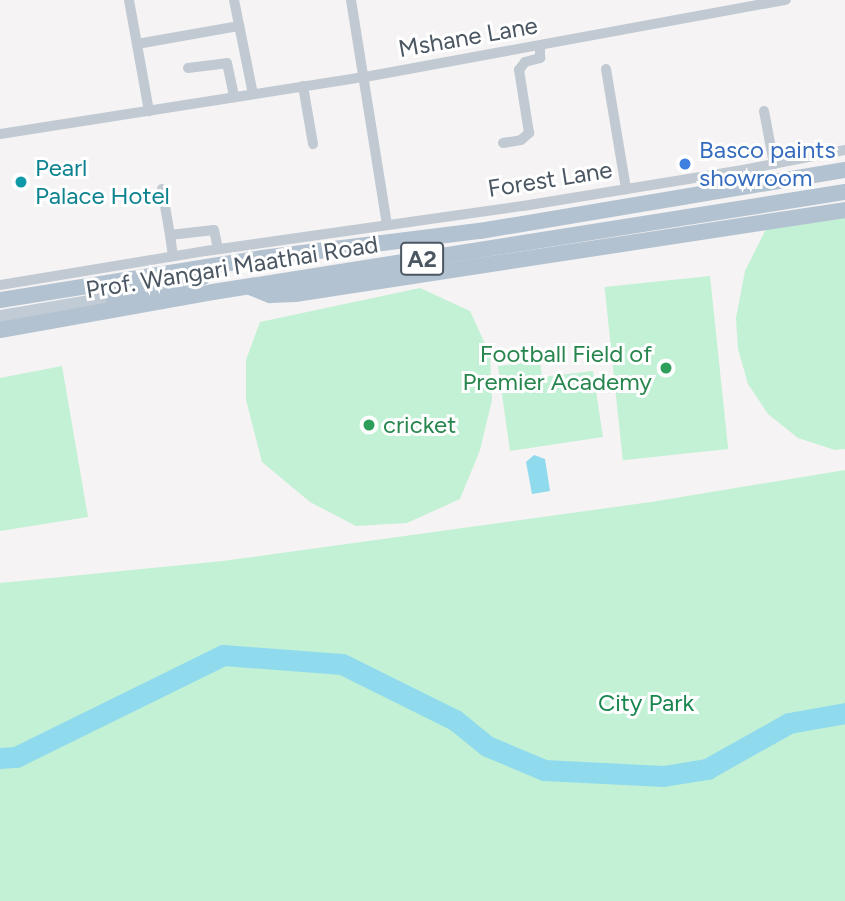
<!DOCTYPE html>
<html>
<head>
<meta charset="utf-8">
<style>
  body { margin:0 }
  #map { position:relative; width:845px; height:901px; overflow:hidden; background:#f5f3f3; font-family:Figtree,sans-serif }
  div>[style] { position:absolute }
  .green>* { inset:0; background:#c3f1d5; transform-origin:0 0 }
  .water>* { inset:0; background:#90daee }
  .river>* { height:21px; margin:-10.5px; padding:0 10.5px; transform-origin:10.5px; border-radius:10.5px; background:#90daee }
  .minor>* { height:10px; margin:-5px; padding:0 5px; transform-origin:5px; border-radius:5px; background:#c1cad2 }
  .secondary>* { height:14px; margin:-7px; padding:0 7px; transform-origin:7px; border-radius:7px; background:#c1cbd6 }
  .primary>* { height:16px; margin:-8px; padding:0 8px; transform-origin:8px; border-radius:8px; background:#b3c2d1 }
  .dots>* { width:19px; height:19px; translate:-50% -50%; box-sizing:border-box; border:4px solid #fff; border-radius:50% }
  span { translate:-50% -50%; white-space:nowrap; text-align:center; line-height:1.15; -webkit-text-stroke:6px #fff; paint-order:stroke }
  .shield-label span { padding:2px 5px; background:#fff; border:2px solid; border-radius:5px; -webkit-text-stroke-width:0 }
  .shield-label { font-size:23px; color:#4a5661; font-weight:700 }
  .street-label { font-size:24px; color:#4a5661 }
  .shop-label { font-size:24px; color:#366cbe }
  .left { translate:0 -50%; text-align:left }
  .culture-label { font-size:24px; color:#0d838f }
  .leisure-label { font-size:24px; color:#27864d }
  .right { translate:-100% -50%; text-align:right }
  .park-label { font-size:24px; color:#17864f }
</style>
</head>
<body>
<div id="map">
  <div class="green">
    <div style="clip-path:polygon(845px 218px,845px 449px,835px 450px,798px 438px,768px 414px,748px 384px,738px 349px,736px 318px,745px 271px,766px 229px)"></div>
    <div style="left:710px;top:276px;width:174px;height:106px;rotate:84deg"></div>
    <div style="clip-path:polygon(420px 288px,470px 311px,490px 355px,492px 400px,480px 450px,460px 499px,407px 523px,356px 526px,310px 502px,262px 462px,246px 400px,246px 360px,260px 322px)"></div>
    <div style="clip-path:polygon(540px 361px,542px 377px,593px 371px,603px 437px,510px 451px,498px 366px)"></div>
    <div style="clip-path:polygon(62px 366px,88px 517px,0 531px,0 378px)"></div>
    <div style="clip-path:polygon(845px 470px,845px 901px,0 901px,0 583px,223px 561px,651px 502px)"></div>
  </div>
  <div class="water">
    <div style="clip-path:polygon(534px 455px,545px 459px,550px 491px,532px 494px,526px 462px)"></div>
  </div>
  <div class="river">
    <div style="left:0;top:758px;width:16px;rotate:-4deg"></div>
    <div style="left:16px;top:757px;width:231px;rotate:-26.2deg"></div>
    <div style="left:223px;top:655px;width:119px;rotate:4.3deg"></div>
    <div style="left:342px;top:664px;width:126px;rotate:26.4deg"></div>
    <div style="left:455px;top:720px;width:41px;rotate:39.1deg"></div>
    <div style="left:487px;top:746px;width:62px;rotate:22.8deg"></div>
    <div style="left:544px;top:770px;width:119px;rotate:2.9deg"></div>
    <div style="left:663px;top:776px;width:45px;rotate:-9deg"></div>
    <div style="left:707px;top:769px;width:94px;rotate:-29.3deg"></div>
    <div style="left:789px;top:723px;width:57px;rotate:-10.1deg"></div>
  </div>
  <div class="minor">
    <div style="left:129px;top:0;width:113px;rotate:79.8deg"></div>
    <div style="left:234px;top:0;width:96px;rotate:78.6deg"></div>
    <div style="left:351px;top:0;width:228px;rotate:80.9deg"></div>
    <div style="left:137px;top:44px;width:104px;rotate:-10deg"></div>
    <div style="left:188px;top:68px;width:39px;rotate:-7deg"></div>
    <div style="left:227px;top:63px;width:35px;rotate:78deg"></div>
    <div style="left:606px;top:69px;width:122px;rotate:80.5deg"></div>
    <div style="left:303px;top:86px;width:59px;rotate:80.2deg"></div>
    <div style="left:764px;top:111px;width:54px;rotate:79.3deg"></div>
    <div style="left:0;top:134px;width:369px;rotate:-8.9deg"></div>
    <div style="left:365px;top:77px;width:428px;rotate:-10.4deg"></div>
    <div style="left:503px;top:143px;width:18px;rotate:-9deg"></div>
    <div style="left:521px;top:140px;width:11px;rotate:-41deg"></div>
    <div style="left:529px;top:133px;width:64px;rotate:-99deg"></div>
    <div style="left:519px;top:70px;width:10px;rotate:-53deg"></div>
    <div style="left:525px;top:62px;width:16px;rotate:-15deg"></div>
    <div style="left:540px;top:58px;width:12px;rotate:-90deg"></div>
    <div style="left:162px;top:189px;width:47px;rotate:80.1deg"></div>
    <div style="left:170px;top:235px;width:44px;rotate:-6.5deg"></div>
    <div style="left:214px;top:230px;width:19px;rotate:78deg"></div>
    <div style="left:170px;top:235px;width:21px;rotate:82deg"></div>
    <div style="left:0;top:285px;width:209px;rotate:-9.4deg"></div>
    <div style="left:206px;top:251px;width:320px;rotate:-8.1deg"></div>
    <div style="left:523px;top:206px;width:223px;rotate:-9.3deg"></div>
    <div style="left:743px;top:170px;width:104px;rotate:-11.1deg"></div>
  </div>
  <div class="secondary">
    <div style="left:0;top:317px;width:115px;rotate:-9.5deg"></div>
  </div>
  <div class="primary">
    <div style="left:250px;top:287px;width:22px;rotate:22deg"></div>
    <div style="left:270px;top:295px;width:25px;rotate:-2deg"></div>
    <div style="left:295px;top:294px;width:556px;rotate:-8.68deg"></div>
    <div style="left:113px;top:298px;width:92px;rotate:-13.1deg"></div>
    <div style="left:0;top:300px;width:265px;rotate:-9.1deg"></div>
    <div style="left:262px;top:258px;width:220px;rotate:-7.1deg"></div>
    <div style="left:480px;top:231px;width:370px;rotate:-9.5deg"></div>
    <div style="left:0;top:330px;width:216px;rotate:-10.1deg"></div>
    <div style="left:213px;top:292px;width:640px;rotate:-8.99deg"></div>
  </div>
  <div class="dots">
    <div style="left:685px;top:164px;background:#3f7fe0"></div>
    <div style="left:21px;top:182px;background:#0f9aa8"></div>
    <div style="left:666px;top:368px;background:#2e9e5b"></div>
    <div style="left:369px;top:425px;background:#2e9e5b"></div>
  </div>
  <div class="shield-label">
    <span style="left:422px;top:259px">A2</span>
  </div>
  <div class="street-label">
    <span style="left:468px;top:37px;rotate:-10deg">Mshane Lane</span>
    <span style="left:550px;top:179px;rotate:-9deg">Forest Lane</span>
    <span style="left:232px;top:267px;rotate:-9deg">Prof. Wangari Maathai Road</span>
  </div>
  <div class="shop-label">
    <span class="left" style="left:699px;top:164px">Basco paints<br>showroom</span>
  </div>
  <div class="culture-label">
    <span class="left" style="left:35px;top:182px">Pearl<br>Palace Hotel</span>
  </div>
  <div class="leisure-label">
    <span class="right" style="left:652px;top:368px">Football Field of<br>Premier Academy</span>
    <span class="left" style="left:383px;top:425px">cricket</span>
  </div>
  <div class="park-label">
    <span style="left:646px;top:703px">City Park</span>
  </div>
</div>
</body>
</html>
